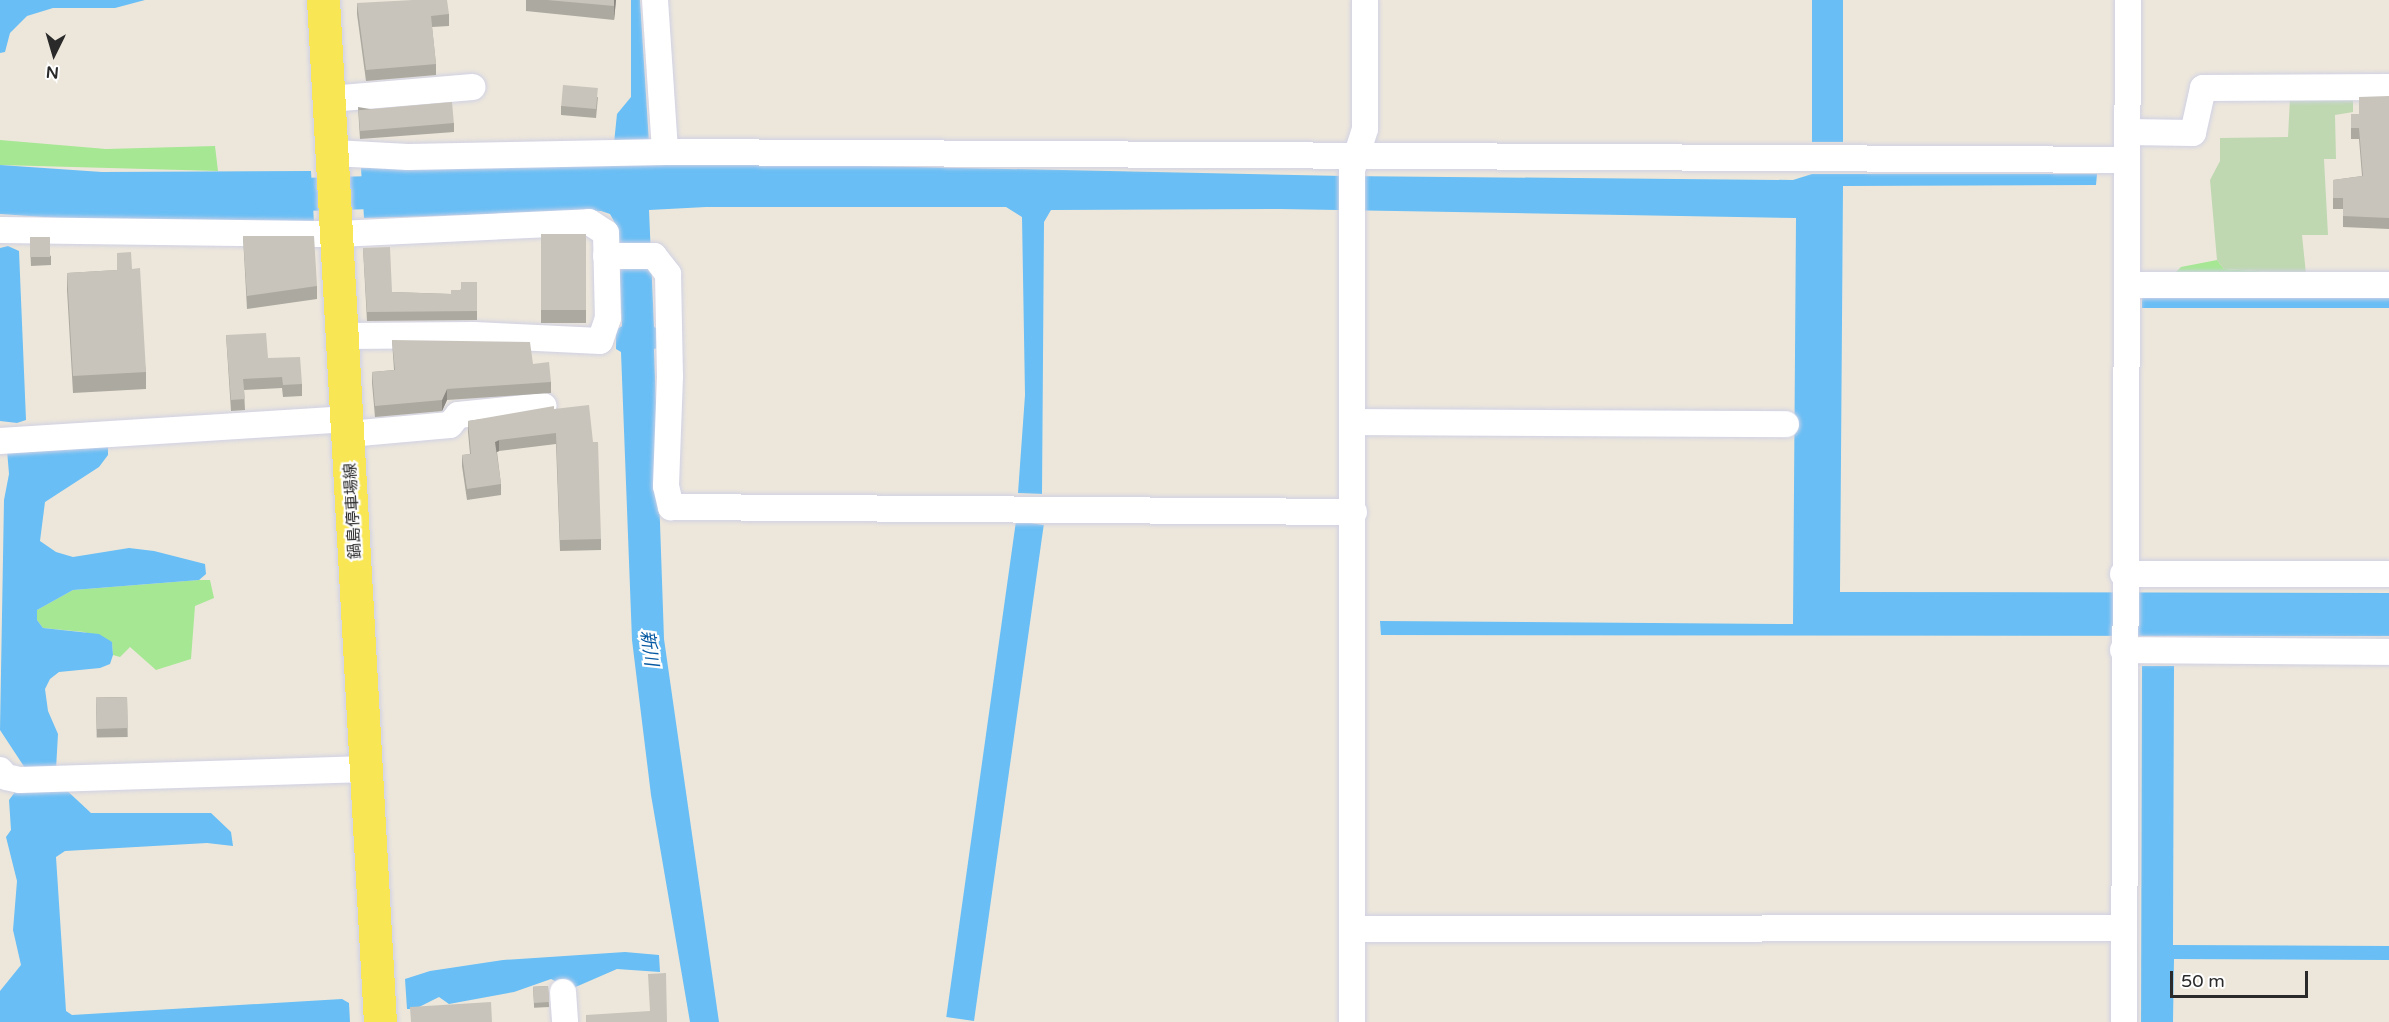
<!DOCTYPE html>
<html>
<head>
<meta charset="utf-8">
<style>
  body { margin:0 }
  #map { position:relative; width:2389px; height:1022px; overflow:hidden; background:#ede7db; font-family:"Varela Round","Noto Sans JP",sans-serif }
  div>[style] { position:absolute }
  .green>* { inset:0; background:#a6e794 }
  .cemetery>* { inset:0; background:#bfd8b1 }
  .water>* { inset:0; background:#68bef5; transform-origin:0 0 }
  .river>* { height:33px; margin:-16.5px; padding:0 16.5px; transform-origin:16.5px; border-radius:16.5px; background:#68bef5 }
  .roads { filter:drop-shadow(0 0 2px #d0d1e4) drop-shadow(0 0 2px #d0d1e4) }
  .minor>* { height:26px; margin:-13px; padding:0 13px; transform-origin:13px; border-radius:13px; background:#fff }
  .major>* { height:33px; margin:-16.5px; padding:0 16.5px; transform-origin:16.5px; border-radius:16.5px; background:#f8e655 }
  .wall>* { inset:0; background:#aca9a1; transform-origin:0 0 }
  .shaded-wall>* { inset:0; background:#8c8983 }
  .building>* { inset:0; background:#c8c4bb; transform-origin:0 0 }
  span { translate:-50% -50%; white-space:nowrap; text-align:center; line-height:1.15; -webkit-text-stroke:4.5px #fff; paint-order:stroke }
  .street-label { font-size:16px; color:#2a2a2a }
  .water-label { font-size:18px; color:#0659a2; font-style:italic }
  .north { position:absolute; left:24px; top:24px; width:60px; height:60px; -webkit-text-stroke:4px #fff; paint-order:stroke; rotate:185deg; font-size:16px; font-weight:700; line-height:24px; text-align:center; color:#2a2a2a }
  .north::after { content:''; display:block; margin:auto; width:21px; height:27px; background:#2a2a2a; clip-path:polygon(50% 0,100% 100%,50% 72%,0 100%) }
  .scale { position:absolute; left:2170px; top:971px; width:138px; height:27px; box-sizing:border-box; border:3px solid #2a2a2a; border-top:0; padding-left:8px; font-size:18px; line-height:21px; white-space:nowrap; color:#2a2a2a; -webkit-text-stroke:4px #fff; paint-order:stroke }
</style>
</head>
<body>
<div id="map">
  <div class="green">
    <div style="clip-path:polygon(0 140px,106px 149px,215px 146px,218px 171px,0 165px)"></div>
    <div style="clip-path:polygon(2217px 260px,2224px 269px,2306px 274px,2169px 279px,2181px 267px)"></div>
    <div style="clip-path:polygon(199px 580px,210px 580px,214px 598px,195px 606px,191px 659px,156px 670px,130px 647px,120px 657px,113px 655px,112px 642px,84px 632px,43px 628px,37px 620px,37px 610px,73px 590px)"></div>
  </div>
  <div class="cemetery">
    <div style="clip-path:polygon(2353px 96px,2353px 112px,2335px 115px,2336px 159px,2324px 159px,2328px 235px,2302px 235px,2306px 274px,2224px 269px,2217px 260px,2210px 180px,2220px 161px,2220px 138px,2288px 137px,2290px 98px)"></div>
  </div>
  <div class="water">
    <div style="clip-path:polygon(0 0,145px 0,115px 8px,53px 8px,27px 16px,10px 33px,5px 52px,0 53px)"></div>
    <div style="clip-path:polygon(631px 0,640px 0,649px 142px,614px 143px,617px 114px,631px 97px)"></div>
    <div style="left:1812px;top:0;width:31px;height:142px"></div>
    <div style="clip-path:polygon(632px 161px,1343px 176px,1793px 180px,1812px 174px,2097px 174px,2096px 185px,1843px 186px,1840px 592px,2389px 593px,2389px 636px,1381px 635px,1380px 621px,1793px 624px,1796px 218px,1280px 209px,1051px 210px,1044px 222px,1042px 494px,1018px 493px,1025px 395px,1022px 217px,1006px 207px,706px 207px,649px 210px,654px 327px,661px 330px,661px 347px,654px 349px,664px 639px,719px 1022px,690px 1022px,651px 795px,632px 640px,621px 352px,616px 349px,616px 330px,622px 326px,617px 227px,610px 214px,601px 211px,364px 218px,361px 168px)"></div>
    <div style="clip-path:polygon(0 165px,102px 172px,311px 171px,314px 223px,87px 220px,0 214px)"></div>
    <div style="clip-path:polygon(8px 246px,19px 251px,26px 420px,17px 423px,0 421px,0 248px)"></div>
    <div style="left:2142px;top:296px;width:247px;height:12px"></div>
    <div style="clip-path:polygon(108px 446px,108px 455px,99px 467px,45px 502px,40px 541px,56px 552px,73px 557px,129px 548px,154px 551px,205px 564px,206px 574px,199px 580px,73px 590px,37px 610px,37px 620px,43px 628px,99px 634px,112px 642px,113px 655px,110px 664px,100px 668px,59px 672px,50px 679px,45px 689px,48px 711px,58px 734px,56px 769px,25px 768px,0 730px,4px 500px,9px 474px,7px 450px)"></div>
    <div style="left:1016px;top:521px;width:28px;height:501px;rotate:8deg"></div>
    <div style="clip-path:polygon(2142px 666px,2174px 666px,2173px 945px,2389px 946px,2389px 960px,2174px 959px,2173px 1022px,2141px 1022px)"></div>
    <div style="clip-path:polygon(62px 786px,91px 813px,211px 813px,231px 832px,233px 846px,207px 843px,65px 851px,56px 857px,66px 1011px,72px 1015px,342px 999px,349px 1003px,350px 1022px,0 1022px,0 991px,21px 965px,13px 930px,17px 881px,6px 837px,11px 830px,9px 800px,18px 788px)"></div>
    <div style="clip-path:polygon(625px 952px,659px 955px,660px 972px,617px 969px,571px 989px,551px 979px,514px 992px,449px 1004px,439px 997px,415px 1009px,407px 1009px,405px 979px,430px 971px,503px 960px)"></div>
  </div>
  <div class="river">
    <div style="left:268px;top:195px;width:138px;rotate:-1.7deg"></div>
  </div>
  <div class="roads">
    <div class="minor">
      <div style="left:655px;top:0;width:152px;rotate:86.2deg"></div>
      <div style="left:330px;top:99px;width:143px;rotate:-4.8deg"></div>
      <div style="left:2127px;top:132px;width:66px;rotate:0.9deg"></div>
      <div style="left:2193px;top:133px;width:46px;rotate:-77.5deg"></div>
      <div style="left:2203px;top:88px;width:186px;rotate:-0.3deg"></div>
      <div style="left:334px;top:153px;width:74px;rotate:3.1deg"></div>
      <div style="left:408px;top:157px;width:257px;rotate:-1.1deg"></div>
      <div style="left:665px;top:152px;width:1462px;rotate:0.31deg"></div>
      <div style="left:0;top:230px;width:338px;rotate:0.7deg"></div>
      <div style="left:338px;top:234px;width:251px;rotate:-2.7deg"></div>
      <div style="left:589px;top:222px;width:20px;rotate:33deg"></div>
      <div style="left:606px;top:233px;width:85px;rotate:88.7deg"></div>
      <div style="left:608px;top:318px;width:24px;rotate:109deg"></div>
      <div style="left:600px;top:341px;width:126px;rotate:-177.3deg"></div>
      <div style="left:474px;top:335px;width:130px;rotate:179.6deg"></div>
      <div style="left:606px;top:256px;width:48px"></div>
      <div style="left:654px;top:256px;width:23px;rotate:52deg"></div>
      <div style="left:668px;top:274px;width:102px;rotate:88.9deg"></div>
      <div style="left:670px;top:376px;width:110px;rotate:92.1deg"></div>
      <div style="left:666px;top:486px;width:22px;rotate:77deg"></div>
      <div style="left:671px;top:507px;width:683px;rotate:0.42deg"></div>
      <div style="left:2127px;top:285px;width:262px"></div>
      <div style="left:1355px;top:422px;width:431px;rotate:0.3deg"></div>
      <div style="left:349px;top:434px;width:101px;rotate:-5.1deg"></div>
      <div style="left:450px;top:425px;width:13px;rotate:-51deg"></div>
      <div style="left:458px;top:415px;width:86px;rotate:-6deg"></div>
      <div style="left:0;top:441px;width:349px;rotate:-3.6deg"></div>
      <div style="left:2123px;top:574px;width:266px"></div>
      <div style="left:2123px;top:650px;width:266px;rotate:0.4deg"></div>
      <div style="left:0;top:770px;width:9px;rotate:49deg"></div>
      <div style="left:6px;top:777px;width:14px;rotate:12deg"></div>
      <div style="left:20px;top:780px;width:347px;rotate:-1.8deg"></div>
      <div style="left:1353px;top:929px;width:771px;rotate:-0.07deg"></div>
      <div style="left:563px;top:992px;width:30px;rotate:86deg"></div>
      <div style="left:1352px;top:1022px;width:852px;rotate:-90deg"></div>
      <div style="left:1352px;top:170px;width:43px;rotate:-72.4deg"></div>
      <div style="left:1365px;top:129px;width:129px;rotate:-90deg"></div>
      <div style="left:2124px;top:1022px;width:1022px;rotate:-89.78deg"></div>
    </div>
    <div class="major">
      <div style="left:323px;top:0;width:1024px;rotate:86.81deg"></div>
    </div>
  </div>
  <div class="wall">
    <div style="clip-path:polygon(526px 0,616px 0,614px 20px,526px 11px)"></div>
    <div style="clip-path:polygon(357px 3px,449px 14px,449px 26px,432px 27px,436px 64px,436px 75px,366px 81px,357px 14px)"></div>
    <div style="clip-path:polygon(2389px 96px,2389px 229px,2343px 227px,2343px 209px,2333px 209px,2333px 180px,2362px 176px,2359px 139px,2351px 139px,2351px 125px,2359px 114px)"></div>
    <div style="clip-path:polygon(598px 97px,596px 118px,561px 115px,561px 106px)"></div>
    <div style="clip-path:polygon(358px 107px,454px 123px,454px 132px,360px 139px)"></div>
    <div style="left:541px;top:234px;width:45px;height:89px"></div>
    <div style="clip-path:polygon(243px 236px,317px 286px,317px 299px,247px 309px)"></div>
    <div style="clip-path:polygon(30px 246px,51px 256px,51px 265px,31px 266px)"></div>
    <div style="clip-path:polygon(363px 248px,392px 292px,451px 294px,477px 282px,477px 320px,367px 321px)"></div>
    <div style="clip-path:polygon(117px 253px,132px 269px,146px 372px,146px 389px,73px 393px,67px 290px,67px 273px,117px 270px)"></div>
    <div style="clip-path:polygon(226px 335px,268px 358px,302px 384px,302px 396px,283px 397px,282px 388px,244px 390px,245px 410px,231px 411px)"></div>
    <div style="clip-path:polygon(392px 340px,533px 364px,551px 382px,551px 393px,447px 400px,442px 411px,375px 417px,372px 383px,372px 372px,394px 370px)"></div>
    <div style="clip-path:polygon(554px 409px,601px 539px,601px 550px,560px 551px,556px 444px,499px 451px,497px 452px,501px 484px,501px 495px,467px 500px,462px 466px,462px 455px,470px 454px,468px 432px,468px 421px)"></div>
    <div style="left:127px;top:697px;width:40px;height:31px;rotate:89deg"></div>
    <div style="left:548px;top:986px;width:21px;height:15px;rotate:87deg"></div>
  </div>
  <div class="shaded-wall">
    <div style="clip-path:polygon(614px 0,616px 0,614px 20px)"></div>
    <div style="clip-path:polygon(447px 389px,447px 400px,442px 411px,442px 400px)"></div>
    <div style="clip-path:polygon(499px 440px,499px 451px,495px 453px,495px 442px)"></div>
  </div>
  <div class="building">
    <div style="clip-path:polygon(413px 0,447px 0,449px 14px,431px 16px,436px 64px,366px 70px,357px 3px)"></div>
    <div style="clip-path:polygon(547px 0,614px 0,614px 6px)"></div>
    <div style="left:563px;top:85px;width:35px;height:21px;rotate:5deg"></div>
    <div style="clip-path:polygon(2389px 96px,2389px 218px,2343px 216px,2343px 198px,2333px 198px,2333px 180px,2363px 176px,2359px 128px,2351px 128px,2351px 114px,2359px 114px,2359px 97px)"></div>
    <div style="left:452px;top:102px;width:21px;height:94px;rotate:85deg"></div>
    <div style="left:541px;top:234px;width:45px;height:76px"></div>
    <div style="clip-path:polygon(243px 236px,314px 236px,317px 286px,247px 296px)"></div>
    <div style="left:30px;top:237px;width:20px;height:20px"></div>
    <div style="clip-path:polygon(390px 247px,392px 292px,451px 294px,451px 290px,461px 290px,461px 282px,477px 282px,477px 311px,367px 312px,363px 248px)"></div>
    <div style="clip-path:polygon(131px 252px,132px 269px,140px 268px,146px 372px,73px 376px,67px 273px,117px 270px,117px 253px)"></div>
    <div style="clip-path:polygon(266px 333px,268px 358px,300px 357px,302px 384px,283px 385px,282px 377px,243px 379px,245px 399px,231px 400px,226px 335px)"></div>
    <div style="clip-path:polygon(392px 340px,530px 342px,533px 364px,549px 362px,551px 382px,447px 389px,442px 400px,375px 406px,372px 372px,395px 370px)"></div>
    <div style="clip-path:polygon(589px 405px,593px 442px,598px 442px,601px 539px,560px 540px,556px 433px,499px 440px,495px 442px,501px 484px,467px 489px,462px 455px,471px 454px,468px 421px,554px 406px,554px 409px)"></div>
    <div style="left:127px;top:697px;width:31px;height:31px;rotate:88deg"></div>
    <div style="clip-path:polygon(666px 973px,667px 1022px,586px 1022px,586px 1015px,650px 1011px,648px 974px)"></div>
    <div style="left:548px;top:986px;width:16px;height:15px;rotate:86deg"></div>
    <div style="clip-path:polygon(491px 1002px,492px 1022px,411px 1022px,410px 1007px)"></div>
  </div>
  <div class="street-label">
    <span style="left:353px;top:511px;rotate:-93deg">鍋島停車場線</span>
  </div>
  <div class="water-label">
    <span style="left:649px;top:648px;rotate:82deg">新川</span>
  </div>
  <div class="north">N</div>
  <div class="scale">50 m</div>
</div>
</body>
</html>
